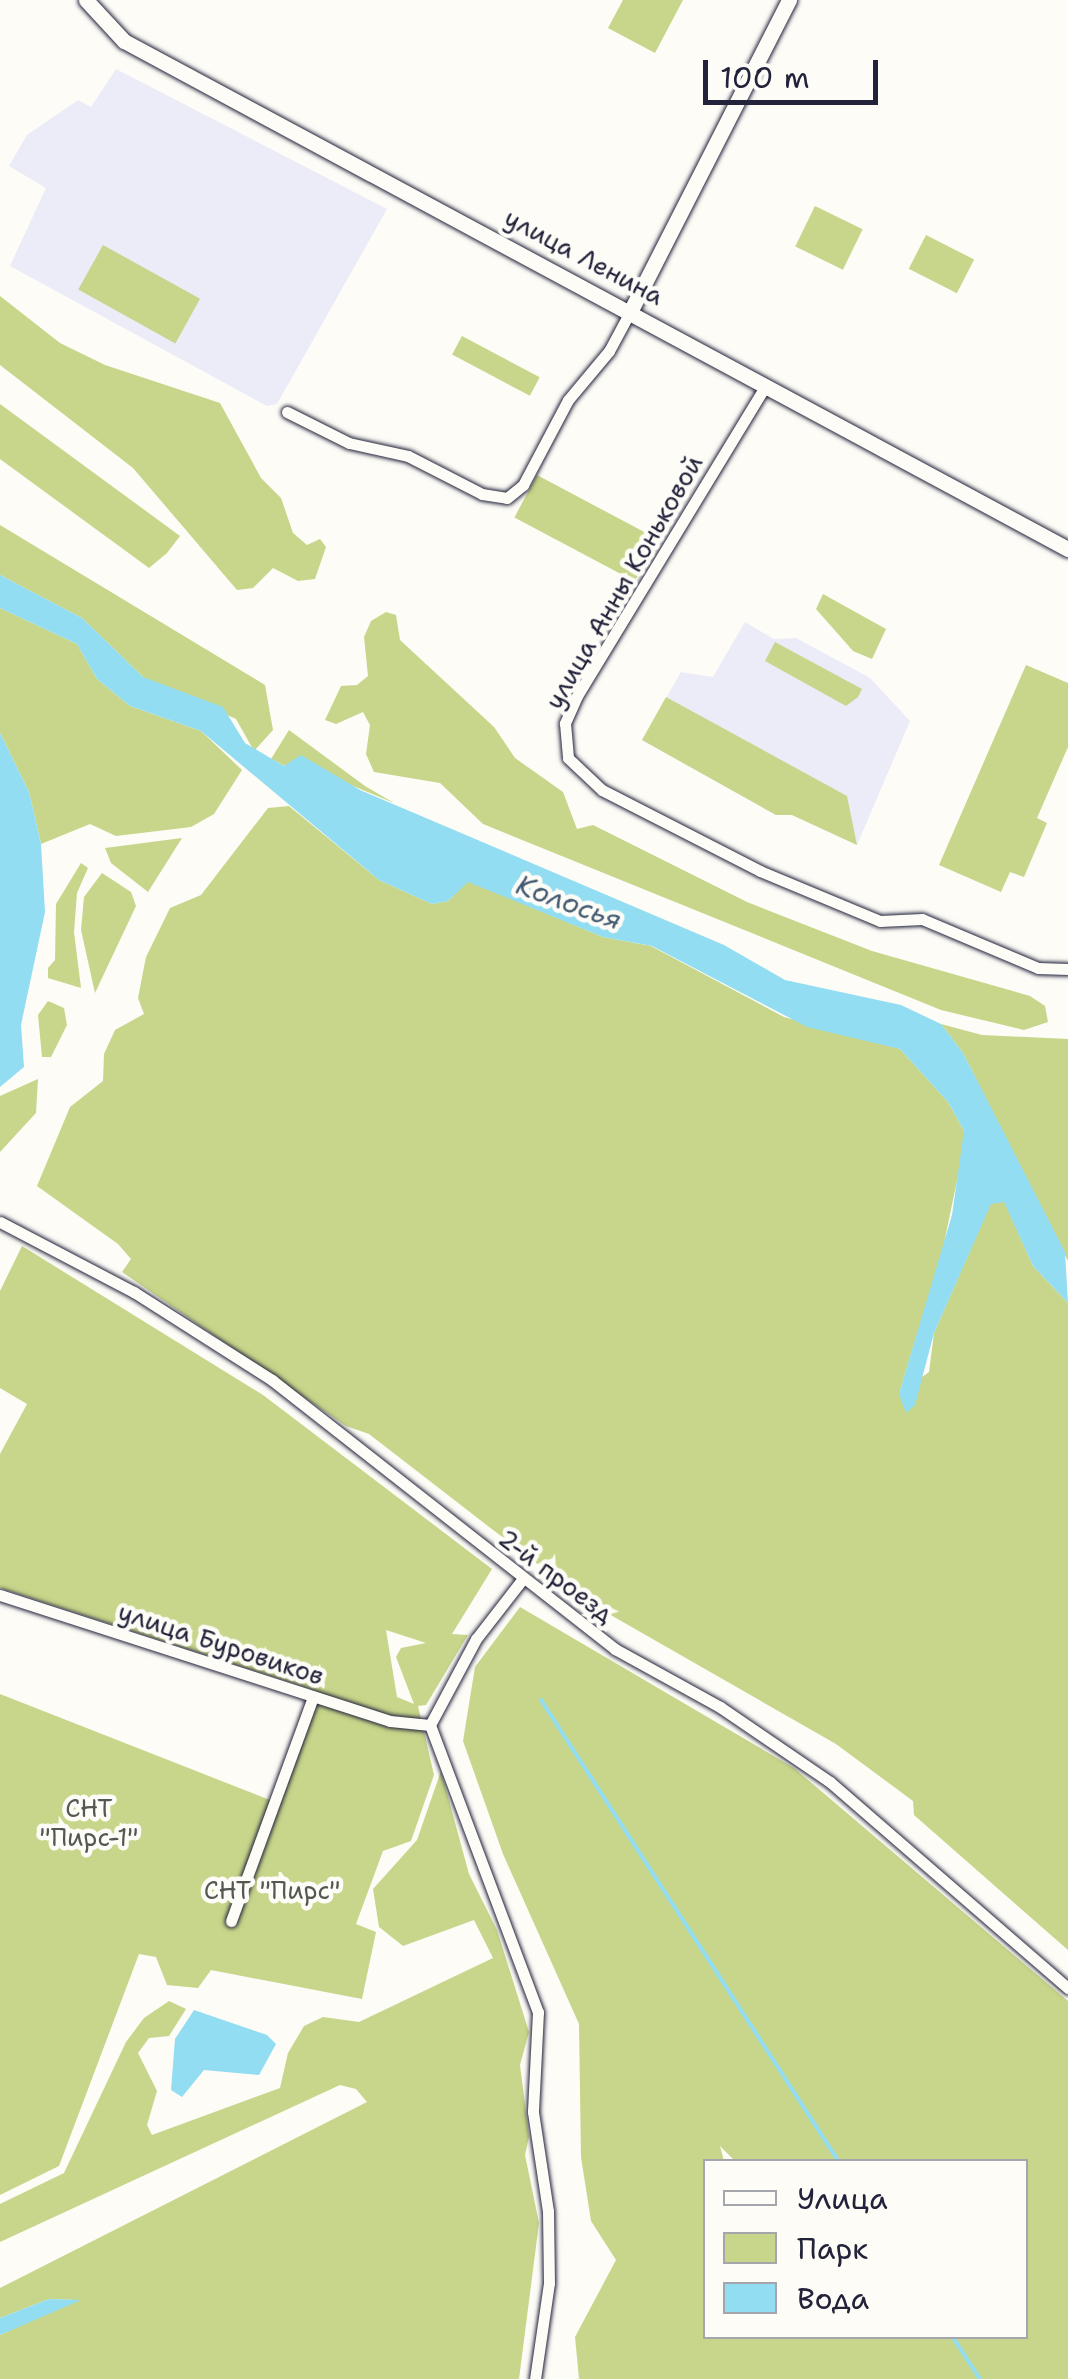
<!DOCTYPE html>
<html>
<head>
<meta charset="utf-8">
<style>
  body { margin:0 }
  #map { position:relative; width:1068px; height:2379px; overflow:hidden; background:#fdfcf7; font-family:"Shantell Sans",sans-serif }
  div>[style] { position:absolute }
  .built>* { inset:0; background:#ebecf7 }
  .green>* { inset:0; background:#c7d68a; transform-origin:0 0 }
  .water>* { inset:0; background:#92ddf2 }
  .stream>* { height:4px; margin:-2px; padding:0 2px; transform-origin:2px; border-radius:2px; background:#92ddf2 }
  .roads { filter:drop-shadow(0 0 2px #22223b) drop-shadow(0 0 2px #22223b) }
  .minor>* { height:11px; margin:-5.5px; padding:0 5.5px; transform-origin:5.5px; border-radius:5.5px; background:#fdfcf7 }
  .major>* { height:15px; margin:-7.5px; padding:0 7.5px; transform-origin:7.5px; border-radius:7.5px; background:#fdfcf7 }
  span { translate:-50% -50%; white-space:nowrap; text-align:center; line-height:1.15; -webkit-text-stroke:9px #fdfcf7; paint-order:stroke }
  .street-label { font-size:25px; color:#22223b }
  .park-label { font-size:25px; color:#545853 }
  .water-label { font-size:28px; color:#445a72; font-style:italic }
  .legend { position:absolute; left:703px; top:2159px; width:325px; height:180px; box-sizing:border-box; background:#fdfcf7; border:2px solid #a5a5ac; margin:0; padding:12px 18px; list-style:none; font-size:30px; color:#22223b }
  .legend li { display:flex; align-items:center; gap:20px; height:50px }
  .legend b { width:50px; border:2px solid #a5a5ac }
  .scale { position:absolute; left:703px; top:60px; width:175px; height:45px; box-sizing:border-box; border:5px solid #22223b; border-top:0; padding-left:12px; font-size:30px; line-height:35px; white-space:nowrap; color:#22223b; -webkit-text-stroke:8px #fdfcf7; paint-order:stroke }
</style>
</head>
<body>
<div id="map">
  <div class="built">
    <div style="clip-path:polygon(116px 69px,387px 209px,277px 404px,267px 406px,10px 266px,46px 188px,9px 166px,27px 135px,78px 100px,91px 107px)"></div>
    <div style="clip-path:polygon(745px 622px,774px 639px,796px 638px,870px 678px,910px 721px,857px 845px,792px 815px,776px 815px,642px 740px,681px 672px,713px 677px)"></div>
  </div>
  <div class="green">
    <div style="clip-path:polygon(623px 0,683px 0,655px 53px,608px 28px)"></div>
    <div style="left:815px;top:206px;width:53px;height:45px;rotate:26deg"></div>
    <div style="left:926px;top:235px;width:54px;height:38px;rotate:27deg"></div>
    <div style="left:103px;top:245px;width:111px;height:51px;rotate:29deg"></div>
    <div style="clip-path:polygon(0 296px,60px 343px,105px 365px,220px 403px,261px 478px,281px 498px,293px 533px,307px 545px,320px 539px,326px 547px,315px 579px,298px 581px,273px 568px,253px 588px,237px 590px,133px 468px,0 365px)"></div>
    <div style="left:462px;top:336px;width:88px;height:21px;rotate:28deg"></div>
    <div style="clip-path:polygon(0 404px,180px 536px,167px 553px,149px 568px,0 459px)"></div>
    <div style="left:537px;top:475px;width:136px;height:48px;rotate:28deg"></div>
    <div style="clip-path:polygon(0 525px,265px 685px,273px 730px,254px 751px,236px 719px,143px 677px,82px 618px,0 575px)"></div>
    <div style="clip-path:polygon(823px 594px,886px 629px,872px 659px,853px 651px,816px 609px)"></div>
    <div style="clip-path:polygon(0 608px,77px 644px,97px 679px,130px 706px,201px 731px,242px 770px,214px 814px,191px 827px,116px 836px,90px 824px,41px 844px,29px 792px,0 733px)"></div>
    <div style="clip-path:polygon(386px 612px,396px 615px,400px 640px,494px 727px,515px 758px,563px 792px,577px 829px,593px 825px,747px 902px,872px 951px,1030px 996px,1045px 1006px,1048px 1022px,1024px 1030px,941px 1010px,483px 824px,440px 783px,374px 772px,366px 754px,370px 725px,363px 712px,336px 724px,325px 720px,341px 686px,357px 685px,368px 676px,364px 637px,371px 621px)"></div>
    <div style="clip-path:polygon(775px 642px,862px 689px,858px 697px,846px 706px,765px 661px)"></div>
    <div style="clip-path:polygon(1026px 665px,1068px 683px,1068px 747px,1037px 818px,1047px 823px,1024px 877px,1010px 872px,1001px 892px,939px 865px)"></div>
    <div style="clip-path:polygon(666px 697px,847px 796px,857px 845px,792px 815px,776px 815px,642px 740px)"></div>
    <div style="clip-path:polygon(289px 730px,365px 786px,394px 803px,293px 761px,285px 766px,271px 759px)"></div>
    <div style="clip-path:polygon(289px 806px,379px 880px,432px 904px,448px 901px,468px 881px,603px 937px,651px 946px,784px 1017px,900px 1049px,948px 1102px,964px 1131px,964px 1147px,943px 1248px,899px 1394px,929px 1372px,934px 1333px,991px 1203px,1004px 1201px,1033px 1266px,1068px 1303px,1068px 1950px,914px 1815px,913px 1801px,836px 1744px,581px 1598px,369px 1434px,346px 1426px,122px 1272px,131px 1259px,118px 1244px,37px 1186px,70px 1107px,103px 1081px,104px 1054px,115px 1030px,144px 1014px,138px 998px,146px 957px,170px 908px,201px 895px,268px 808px)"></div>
    <div style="clip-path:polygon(182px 838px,148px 892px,111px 863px,105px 848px)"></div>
    <div style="clip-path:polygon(81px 863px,88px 868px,77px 893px,74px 932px,81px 988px,48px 978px,48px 968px,55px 960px,56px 904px)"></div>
    <div style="clip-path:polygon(102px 873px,131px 892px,136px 906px,95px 993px,81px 930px,84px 897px)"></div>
    <div style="clip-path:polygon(48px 1001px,64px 1008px,67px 1025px,51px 1057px,42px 1057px,38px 1015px)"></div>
    <div style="clip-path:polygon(941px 1024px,982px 1035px,1068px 1039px,1068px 1261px,963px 1053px)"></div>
    <div style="clip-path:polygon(38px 1079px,36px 1113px,0 1152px,0 1096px)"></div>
    <div style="clip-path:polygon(evenodd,22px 1246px,263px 1395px,492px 1569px,452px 1634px,468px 1635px,426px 1705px,418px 1706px,434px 1775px,411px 1841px,383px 1851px,356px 1924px,376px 1932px,362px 1999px,211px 1970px,198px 1988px,167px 1985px,156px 1957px,139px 1954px,59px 2166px,0 2195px,0 1694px,270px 1800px,311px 1689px,0 1588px,0 1454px,27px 1404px,0 1388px,0 1291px,22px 1246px,386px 1630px,426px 1643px,401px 1648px,396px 1657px,414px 1704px,397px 1697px,386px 1630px)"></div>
    <div style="clip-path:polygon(evenodd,520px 1607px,794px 1768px,1068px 2001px,1068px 2379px,579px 2379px,575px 2337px,616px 2260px,591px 2221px,581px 2157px,579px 2024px,503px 1854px,463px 1741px,475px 1667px,520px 1607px,720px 2146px,735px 2161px,1026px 2162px,1026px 2336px,706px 2336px,706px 2162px,724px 2161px,720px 2146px)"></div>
    <div style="clip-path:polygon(441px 1771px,469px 1874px,497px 1930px,529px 2032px,520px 2065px,529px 2137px,525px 2155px,539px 2223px,519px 2379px,0 2379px,0 2335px,76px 2300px,49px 2299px,0 2318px,0 2288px,367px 2102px,356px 2089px,340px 2085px,0 2242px,0 2204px,64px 2173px,126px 2042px,144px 2018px,169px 2001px,186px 2009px,169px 2036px,149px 2038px,138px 2053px,157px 2091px,147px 2125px,152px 2135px,280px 2088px,288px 2053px,304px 2026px,323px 2017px,359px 2022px,493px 1958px,474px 1920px,403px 1946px,379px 1927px,373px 1889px,417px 1840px)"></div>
  </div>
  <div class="water">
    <div style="clip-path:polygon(0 575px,82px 618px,143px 677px,223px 707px,245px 743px,284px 766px,301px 755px,360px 790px,724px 945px,785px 980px,901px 1005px,941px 1024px,963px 1053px,1065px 1252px,1068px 1303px,1033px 1266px,1004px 1202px,991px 1204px,934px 1333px,915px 1405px,906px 1413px,899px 1394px,952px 1215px,964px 1131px,948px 1102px,900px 1049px,807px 1027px,652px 946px,603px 937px,468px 882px,448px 901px,432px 904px,379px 880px,201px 731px,130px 706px,97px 679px,77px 644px,0 608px)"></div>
    <div style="clip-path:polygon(0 733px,29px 792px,41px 844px,45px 912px,21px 1025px,24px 1067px,0 1087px)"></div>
    <div style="clip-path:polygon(194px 2010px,267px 2035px,276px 2044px,259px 2075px,204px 2070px,182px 2097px,171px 2090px,175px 2039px)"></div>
    <div style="clip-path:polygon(49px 2299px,81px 2300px,0 2335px,0 2318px)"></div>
  </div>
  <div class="stream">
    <div style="left:541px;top:1700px;width:550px;rotate:57.18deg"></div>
    <div style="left:952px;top:2336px;width:51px;rotate:56.9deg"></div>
  </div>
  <div class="roads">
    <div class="minor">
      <div style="left:766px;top:385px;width:364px;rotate:121.3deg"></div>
      <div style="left:577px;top:696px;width:30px;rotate:114deg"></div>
      <div style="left:565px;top:723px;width:35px;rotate:85deg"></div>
      <div style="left:568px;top:758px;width:47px;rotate:43.3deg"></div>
      <div style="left:602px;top:790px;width:178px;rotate:27.1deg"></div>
      <div style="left:760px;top:871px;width:130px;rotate:22.6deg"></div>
      <div style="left:880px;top:921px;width:42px;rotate:-2.7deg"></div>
      <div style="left:922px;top:919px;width:126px;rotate:22.9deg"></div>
      <div style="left:1038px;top:968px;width:30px;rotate:2deg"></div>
      <div style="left:287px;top:412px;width:69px;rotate:26.6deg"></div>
      <div style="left:349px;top:443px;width:60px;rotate:12.4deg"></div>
      <div style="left:408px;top:456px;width:83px;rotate:27.2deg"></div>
      <div style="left:482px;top:494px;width:25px;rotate:9deg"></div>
      <div style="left:507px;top:498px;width:21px;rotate:-39deg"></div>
      <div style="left:523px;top:485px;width:96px;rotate:-62.1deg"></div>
      <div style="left:568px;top:400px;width:64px;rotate:-50.1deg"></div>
      <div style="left:609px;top:351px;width:47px;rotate:-61.8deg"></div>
      <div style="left:0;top:1222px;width:151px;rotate:27.6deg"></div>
      <div style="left:134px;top:1292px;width:164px;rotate:32.5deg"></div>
      <div style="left:272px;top:1380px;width:436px;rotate:38.1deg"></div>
      <div style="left:615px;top:1649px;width:120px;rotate:28.9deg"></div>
      <div style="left:720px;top:1707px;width:133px;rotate:34.3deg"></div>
      <div style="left:830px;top:1782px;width:315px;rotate:40.9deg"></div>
      <div style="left:0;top:1595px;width:410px;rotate:17.9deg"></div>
      <div style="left:390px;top:1721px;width:40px;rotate:5.7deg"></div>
      <div style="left:430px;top:1725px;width:307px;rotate:69.4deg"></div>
      <div style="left:538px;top:2012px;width:100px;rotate:92.9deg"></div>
      <div style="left:533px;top:2112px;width:100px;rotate:81.4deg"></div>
      <div style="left:548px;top:2211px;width:72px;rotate:89.2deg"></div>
      <div style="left:549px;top:2283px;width:97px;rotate:98.3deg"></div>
      <div style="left:430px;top:1725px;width:98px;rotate:-61.9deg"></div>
      <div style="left:476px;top:1639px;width:73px;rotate:-52.2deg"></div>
      <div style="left:231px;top:1921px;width:239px;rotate:-69.9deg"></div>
    </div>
    <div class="major">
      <div style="left:86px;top:0;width:56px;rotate:47.2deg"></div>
      <div style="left:124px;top:41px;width:1072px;rotate:28.29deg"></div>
      <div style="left:631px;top:310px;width:348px;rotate:-63deg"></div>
    </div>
  </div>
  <div class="street-label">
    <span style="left:584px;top:257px;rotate:28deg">улица Ленина</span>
    <span style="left:624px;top:582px;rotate:-60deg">улица Анны Коньковой</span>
    <span style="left:556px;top:1576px;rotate:37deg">2-й проезд</span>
    <span style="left:221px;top:1644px;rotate:18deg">улица Буровиков</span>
  </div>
  <div class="park-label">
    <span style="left:89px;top:1823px">СНТ<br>"Пирс-1"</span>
    <span style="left:272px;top:1890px">СНТ "Пирс"</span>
  </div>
  <div class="water-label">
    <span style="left:569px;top:902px;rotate:20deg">Колосья</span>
  </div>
  <ul class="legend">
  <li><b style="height:12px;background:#fdfcf7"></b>Улица</li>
  <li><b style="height:28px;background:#c7d68a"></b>Парк</li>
  <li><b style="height:28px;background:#92ddf2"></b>Вода</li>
  </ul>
  <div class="scale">100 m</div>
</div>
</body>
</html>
